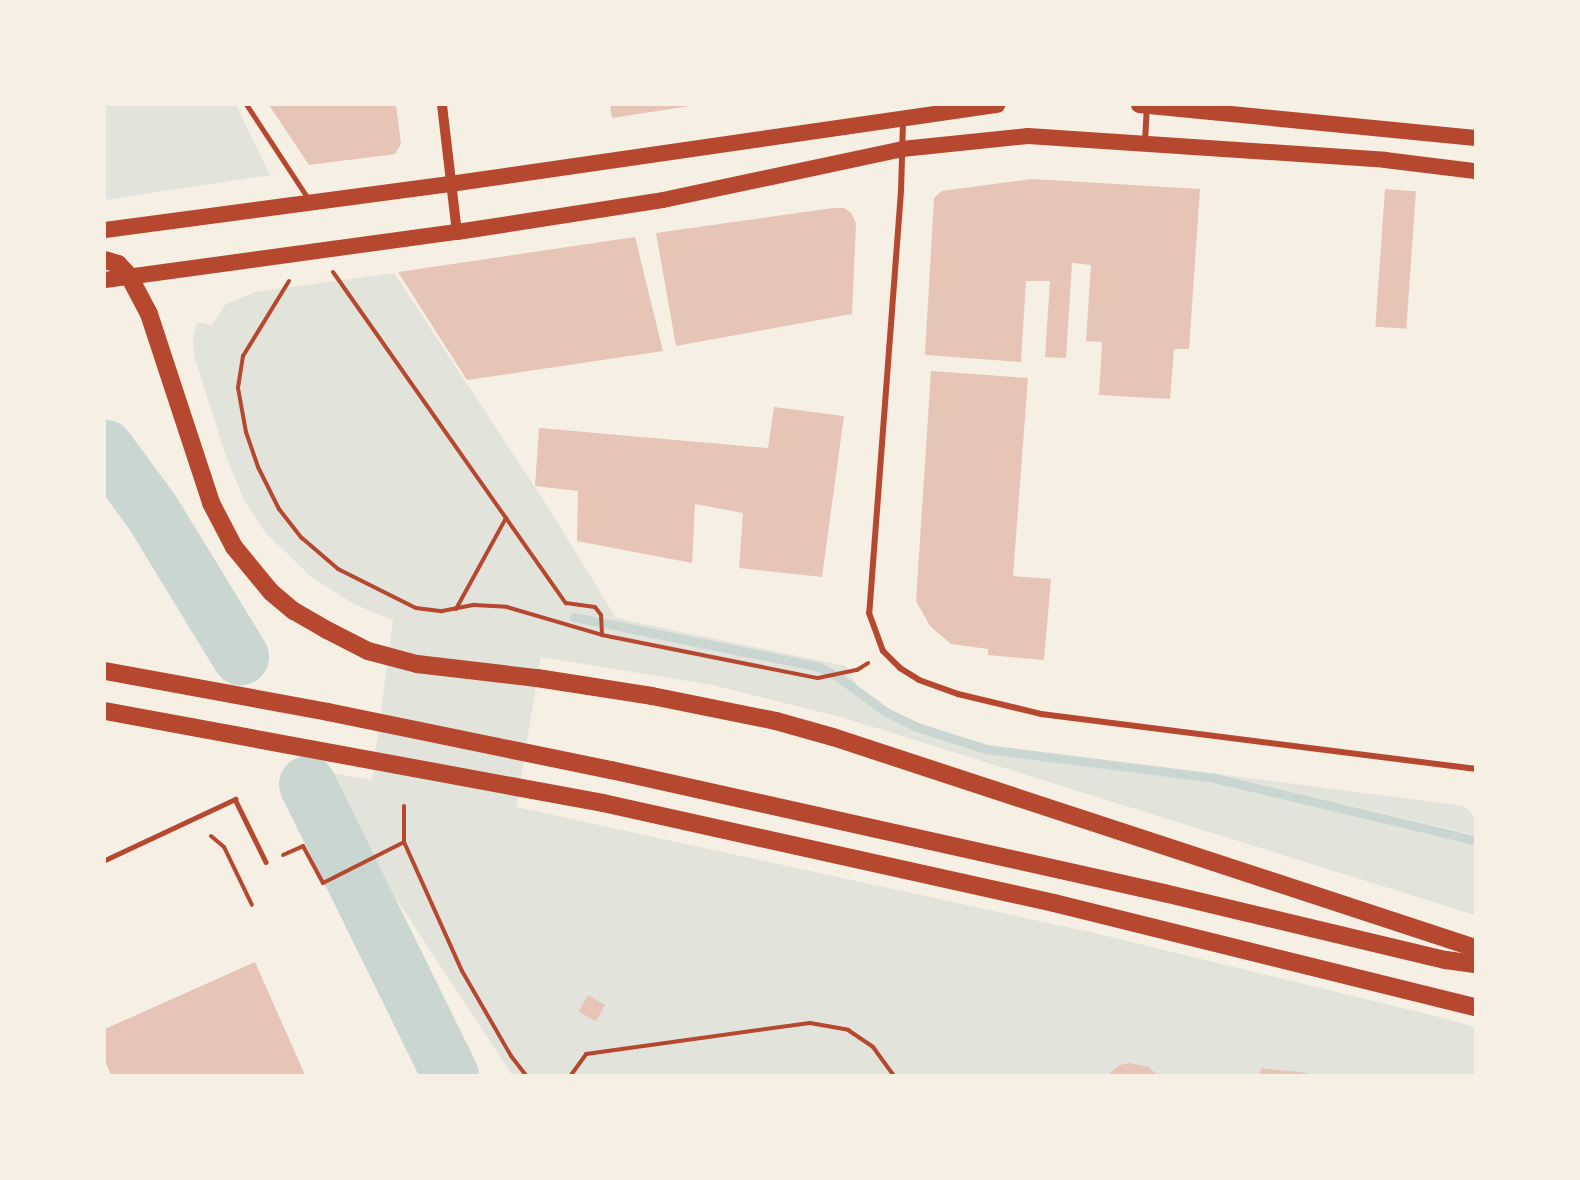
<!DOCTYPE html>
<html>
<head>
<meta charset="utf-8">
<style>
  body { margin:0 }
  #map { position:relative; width:1580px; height:1180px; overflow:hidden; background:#f6efe4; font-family:Manrope,sans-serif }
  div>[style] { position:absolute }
  .green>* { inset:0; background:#e2e4dc }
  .stream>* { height:9px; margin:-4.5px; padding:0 4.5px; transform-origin:4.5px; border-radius:4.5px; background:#c9d6d2 }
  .river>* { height:57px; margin:-28.5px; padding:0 28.5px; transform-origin:28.5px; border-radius:28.5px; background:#c9d6d2 }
  .building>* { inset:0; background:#e6c5b7; transform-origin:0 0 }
  .path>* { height:4px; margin:-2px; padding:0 2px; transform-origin:2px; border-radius:2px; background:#b5482f }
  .service>* { height:4.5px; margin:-2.25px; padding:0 2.25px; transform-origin:2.25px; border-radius:2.25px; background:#b5482f }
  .minor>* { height:6px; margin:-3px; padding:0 3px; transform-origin:3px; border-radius:3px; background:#b5482f }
  .tertiary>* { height:10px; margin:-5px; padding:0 5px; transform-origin:5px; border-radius:5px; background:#b5482f }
  .trunk>* { height:16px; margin:-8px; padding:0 8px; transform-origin:8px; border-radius:8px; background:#b5482f }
  .motorway>* { height:18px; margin:-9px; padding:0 9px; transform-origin:9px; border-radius:9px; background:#b5482f }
  span { translate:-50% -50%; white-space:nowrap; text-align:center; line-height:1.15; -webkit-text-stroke:4.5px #f6efe4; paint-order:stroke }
  .frame { position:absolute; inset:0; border:106px solid #f6efe4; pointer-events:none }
</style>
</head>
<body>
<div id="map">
  <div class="green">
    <div style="clip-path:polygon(105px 105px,236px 105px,270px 175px,105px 200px)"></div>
    <div style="clip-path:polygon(394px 273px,548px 507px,616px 618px,846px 666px,856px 684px,854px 690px,882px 713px,928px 733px,985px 751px,1214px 781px,1475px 843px,1475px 915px,841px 717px,712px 685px,541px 657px,516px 807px,1090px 932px,1435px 1016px,1475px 1027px,1475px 1075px,512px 1075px,311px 769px,372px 780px,393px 620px,354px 604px,311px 577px,264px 531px,244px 500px,226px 456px,194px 356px,193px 337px,197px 322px,212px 325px,226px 304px,255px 292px)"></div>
    <div style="clip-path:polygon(1210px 773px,1464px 806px,1475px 817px,1475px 835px)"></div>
  </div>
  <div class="stream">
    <div style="left:574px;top:617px;width:250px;rotate:11.5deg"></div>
    <div style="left:819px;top:667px;width:20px;rotate:27deg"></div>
    <div style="left:837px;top:676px;width:61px;rotate:36.3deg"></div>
    <div style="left:886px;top:712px;width:34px;rotate:26deg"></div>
    <div style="left:917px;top:727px;width:72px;rotate:17.7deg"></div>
    <div style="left:986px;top:749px;width:230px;rotate:7.2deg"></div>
    <div style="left:1214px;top:778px;width:268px;rotate:13.4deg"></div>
  </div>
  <div class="river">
    <div style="left:105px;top:448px;width:79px;rotate:53.7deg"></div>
    <div style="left:152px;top:512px;width:169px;rotate:58.6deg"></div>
    <div style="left:307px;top:784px;width:324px;rotate:63.8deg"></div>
  </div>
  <div class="building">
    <div style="clip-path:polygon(269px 105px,396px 105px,401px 144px,395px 154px,309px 165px)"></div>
    <div style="clip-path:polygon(610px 105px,690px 105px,690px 106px,612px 118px)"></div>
    <div style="clip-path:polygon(1032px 179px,1200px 189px,1189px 349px,1174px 349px,1170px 399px,1099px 395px,1102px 342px,1086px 341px,1091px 265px,1072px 263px,1066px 358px,1045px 357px,1050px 281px,1026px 281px,1021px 362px,925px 355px,934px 198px,942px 191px)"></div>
    <div style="left:1385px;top:189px;width:31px;height:138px;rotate:4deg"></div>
    <div style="clip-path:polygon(833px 208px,844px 208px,851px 213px,856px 223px,852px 314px,676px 346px,656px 233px)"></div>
    <div style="clip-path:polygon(635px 237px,663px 351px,467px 380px,398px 272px)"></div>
    <div style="clip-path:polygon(931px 371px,1028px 378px,1013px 576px,1051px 579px,1044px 660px,988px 655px,988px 649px,951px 644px,930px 626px,916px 601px)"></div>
    <div style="clip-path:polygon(774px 407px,844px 416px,822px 577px,739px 568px,743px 513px,695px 504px,692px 563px,577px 541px,578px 491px,535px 486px,539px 428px,768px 448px)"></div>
    <div style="clip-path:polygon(255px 962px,305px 1075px,111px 1075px,105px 1061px,105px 1029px)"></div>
    <div style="left:588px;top:995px;width:20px;height:19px;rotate:30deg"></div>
    <div style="clip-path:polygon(1129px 1063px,1149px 1067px,1157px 1075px,1108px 1075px,1120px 1065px)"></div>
    <div style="clip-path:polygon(1261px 1068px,1307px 1073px,1307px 1075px,1260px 1075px)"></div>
  </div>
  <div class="path">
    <div style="left:333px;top:272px;width:405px;rotate:54.9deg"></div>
    <div style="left:566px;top:603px;width:29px;rotate:8deg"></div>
    <div style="left:595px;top:607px;width:10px;rotate:53deg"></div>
    <div style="left:601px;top:615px;width:20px;rotate:87deg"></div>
    <div style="left:289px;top:281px;width:88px;rotate:121.5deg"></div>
    <div style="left:243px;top:356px;width:32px;rotate:99deg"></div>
    <div style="left:238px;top:388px;width:45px;rotate:79.7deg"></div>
    <div style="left:246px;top:432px;width:37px;rotate:71deg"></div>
    <div style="left:258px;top:467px;width:47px;rotate:63.4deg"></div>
    <div style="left:279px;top:509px;width:37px;rotate:52deg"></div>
    <div style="left:302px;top:538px;width:48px;rotate:40.7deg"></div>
    <div style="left:338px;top:569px;width:87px;rotate:26.6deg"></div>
    <div style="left:416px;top:608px;width:26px;rotate:7deg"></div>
    <div style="left:442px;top:611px;width:33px;rotate:-11deg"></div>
    <div style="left:474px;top:605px;width:33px;rotate:3deg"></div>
    <div style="left:507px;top:607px;width:99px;rotate:16.4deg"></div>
    <div style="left:602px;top:635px;width:220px;rotate:11.3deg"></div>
    <div style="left:818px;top:678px;width:40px;rotate:-12deg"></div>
    <div style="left:857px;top:670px;width:13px;rotate:-32deg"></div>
    <div style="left:456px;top:609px;width:104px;rotate:-61.2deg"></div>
    <div style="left:404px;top:806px;width:36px;rotate:90deg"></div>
    <div style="left:404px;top:842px;width:141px;rotate:65.8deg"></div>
    <div style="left:462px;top:971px;width:98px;rotate:60deg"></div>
    <div style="left:511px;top:1056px;width:24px;rotate:52deg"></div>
    <div style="left:211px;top:836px;width:17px;rotate:40deg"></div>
    <div style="left:224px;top:847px;width:64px;rotate:64.2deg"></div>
    <div style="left:283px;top:855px;width:22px;rotate:-24deg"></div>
    <div style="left:303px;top:846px;width:42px;rotate:61.6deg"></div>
    <div style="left:323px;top:883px;width:91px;rotate:-26.8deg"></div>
    <div style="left:571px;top:1075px;width:26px;rotate:-54deg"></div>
    <div style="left:586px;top:1054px;width:226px;rotate:-7.9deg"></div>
    <div style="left:810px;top:1023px;width:39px;rotate:10deg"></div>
    <div style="left:848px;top:1030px;width:30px;rotate:34deg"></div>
    <div style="left:873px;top:1047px;width:34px;rotate:54deg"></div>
  </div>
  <div class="service">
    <div style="left:247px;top:105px;width:111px;rotate:56.7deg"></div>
    <div style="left:105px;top:860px;width:144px;rotate:-25.1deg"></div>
    <div style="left:235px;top:799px;width:70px;rotate:63.8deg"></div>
  </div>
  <div class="minor">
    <div style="left:903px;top:121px;width:70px;rotate:91.6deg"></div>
    <div style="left:901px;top:191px;width:423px;rotate:94.3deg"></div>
    <div style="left:869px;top:613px;width:40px;rotate:69.8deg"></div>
    <div style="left:883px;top:651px;width:24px;rotate:45deg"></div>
    <div style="left:900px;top:668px;width:22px;rotate:32deg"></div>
    <div style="left:919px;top:680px;width:41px;rotate:19.7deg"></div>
    <div style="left:958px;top:694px;width:85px;rotate:13.5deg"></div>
    <div style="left:1041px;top:714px;width:437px;rotate:7.2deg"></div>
    <div style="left:1145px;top:142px;width:35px;rotate:-87deg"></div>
  </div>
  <div class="tertiary">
    <div style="left:442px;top:105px;width:128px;rotate:83.3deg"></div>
  </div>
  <div class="trunk">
    <div style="left:1139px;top:105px;width:338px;rotate:5.6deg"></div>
    <div style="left:105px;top:230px;width:348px;rotate:-7.6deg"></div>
    <div style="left:450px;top:184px;width:553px;rotate:-8.22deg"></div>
    <div style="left:105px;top:280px;width:355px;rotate:-7.8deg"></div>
    <div style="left:457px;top:232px;width:208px;rotate:-8.8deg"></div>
    <div style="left:663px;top:200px;width:244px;rotate:-12deg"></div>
    <div style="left:902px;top:149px;width:127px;rotate:-5.9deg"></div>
    <div style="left:1028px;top:136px;width:358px;rotate:3.8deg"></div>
    <div style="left:1385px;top:160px;width:91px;rotate:7deg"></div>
  </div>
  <div class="motorway">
    <div style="left:105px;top:260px;width:14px;rotate:17deg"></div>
    <div style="left:118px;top:264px;width:16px;rotate:47deg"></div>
    <div style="left:129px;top:276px;width:43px;rotate:62.2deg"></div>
    <div style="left:149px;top:314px;width:199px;rotate:71.8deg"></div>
    <div style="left:211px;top:503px;width:50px;rotate:62.4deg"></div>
    <div style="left:234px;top:547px;width:58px;rotate:50.6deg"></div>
    <div style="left:271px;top:592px;width:30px;rotate:40deg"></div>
    <div style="left:294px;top:611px;width:38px;rotate:30deg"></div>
    <div style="left:327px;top:630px;width:46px;rotate:27.1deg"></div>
    <div style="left:368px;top:651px;width:51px;rotate:14.9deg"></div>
    <div style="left:417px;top:664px;width:121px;rotate:6.7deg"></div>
    <div style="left:537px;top:678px;width:116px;rotate:8.9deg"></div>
    <div style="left:652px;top:696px;width:126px;rotate:11.4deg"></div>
    <div style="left:776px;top:721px;width:59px;rotate:15.7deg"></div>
    <div style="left:833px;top:737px;width:676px;rotate:18.19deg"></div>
    <div style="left:105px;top:671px;width:227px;rotate:10.4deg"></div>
    <div style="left:328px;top:712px;width:289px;rotate:11.6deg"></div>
    <div style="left:611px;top:770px;width:567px;rotate:12.54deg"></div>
    <div style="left:1164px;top:893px;width:290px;rotate:13.4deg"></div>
    <div style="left:1446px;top:960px;width:29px;rotate:8deg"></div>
    <div style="left:105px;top:711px;width:506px;rotate:10.47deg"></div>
    <div style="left:603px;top:803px;width:462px;rotate:12.5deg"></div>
    <div style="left:1054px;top:903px;width:434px;rotate:13.9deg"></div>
  </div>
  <div class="frame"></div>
</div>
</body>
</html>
